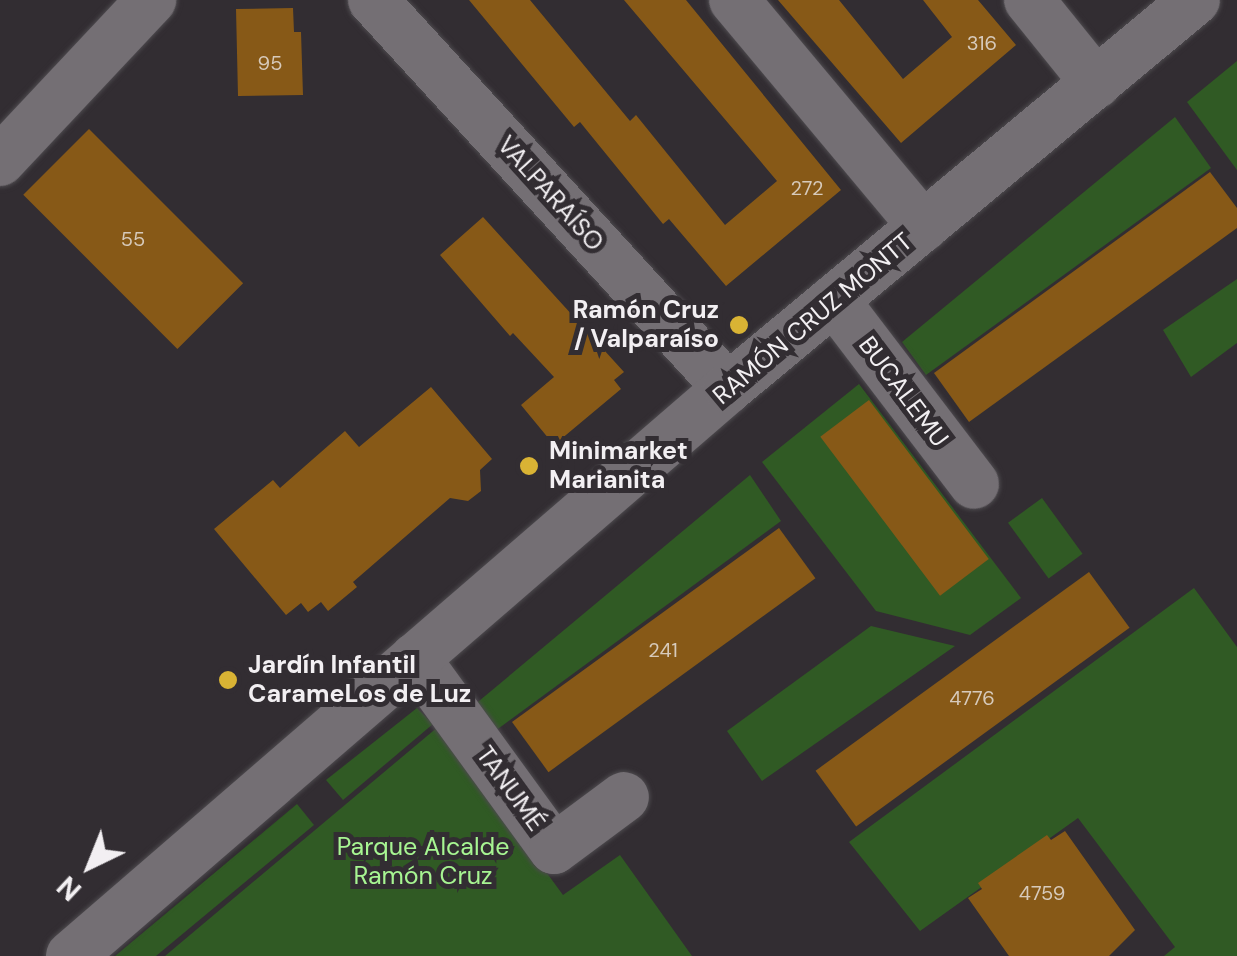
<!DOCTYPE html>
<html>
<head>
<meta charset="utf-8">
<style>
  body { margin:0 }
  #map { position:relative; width:1237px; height:956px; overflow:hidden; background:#322d32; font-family:"DM Sans",sans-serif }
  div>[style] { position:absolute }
  .green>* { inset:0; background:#305a24; transform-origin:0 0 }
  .building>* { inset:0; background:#875917; transform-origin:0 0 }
  .roads { filter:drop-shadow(0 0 2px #4d4a4e) drop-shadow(0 0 2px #4d4a4e) }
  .minor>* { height:50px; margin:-25px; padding:0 25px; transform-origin:25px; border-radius:25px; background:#746f74 }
  .dots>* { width:28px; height:28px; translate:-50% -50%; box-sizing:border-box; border:5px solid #322d32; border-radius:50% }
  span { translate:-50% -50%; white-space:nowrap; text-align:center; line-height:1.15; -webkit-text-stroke:10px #322d32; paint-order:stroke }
  .number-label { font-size:20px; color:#d7cabb }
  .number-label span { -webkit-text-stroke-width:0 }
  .street-label { font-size:25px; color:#f2eff2 }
  .poi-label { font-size:25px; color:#f2eff2; font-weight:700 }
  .right { translate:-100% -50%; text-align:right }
  .left { translate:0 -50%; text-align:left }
  .park-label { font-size:25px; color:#a7f592 }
  .north { position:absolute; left:40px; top:816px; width:100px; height:100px; -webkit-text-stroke:8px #322d32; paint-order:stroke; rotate:223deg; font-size:28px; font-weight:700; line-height:40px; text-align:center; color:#f2eff2 }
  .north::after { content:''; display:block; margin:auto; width:35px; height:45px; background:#f2eff2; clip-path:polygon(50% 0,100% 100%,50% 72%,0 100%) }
</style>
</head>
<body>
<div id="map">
  <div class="green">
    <div style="clip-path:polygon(1237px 61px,1237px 170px,1187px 102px)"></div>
    <div style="clip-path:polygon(1175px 117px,1211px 168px,926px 375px,902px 342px)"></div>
    <div style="clip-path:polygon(1237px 279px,1237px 343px,1191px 377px,1163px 330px)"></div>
    <div style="clip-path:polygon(859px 384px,1021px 598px,970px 635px,876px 611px,762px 462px)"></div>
    <div style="clip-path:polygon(750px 475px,781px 521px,487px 737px,467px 711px)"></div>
    <div style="left:1042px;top:498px;width:69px;height:42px;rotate:54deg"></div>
    <div style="clip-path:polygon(1194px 588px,1237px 647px,1237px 956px,1164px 956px,1175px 947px,1078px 818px,920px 931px,849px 842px)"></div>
    <div style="clip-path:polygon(871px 626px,955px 646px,762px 781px,727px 731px)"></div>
    <div style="clip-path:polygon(417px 708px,433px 724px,343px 800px,326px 780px)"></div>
    <div style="clip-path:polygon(439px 726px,563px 895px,620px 855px,692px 956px,165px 956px)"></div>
    <div style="clip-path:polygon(297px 804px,314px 825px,156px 956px,115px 956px)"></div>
  </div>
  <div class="building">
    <div style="clip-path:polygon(469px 0,530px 0,630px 121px,636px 115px,725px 225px,777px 181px,624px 0,686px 0,841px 190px,726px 286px,669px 219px,663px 224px,580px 122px,574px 127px)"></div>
    <div style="clip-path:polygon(778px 0,839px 0,903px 79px,952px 37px,923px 0,978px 0,1016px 45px,901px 143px)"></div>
    <div style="clip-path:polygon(293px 8px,294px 32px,301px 32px,303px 95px,238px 96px,236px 9px)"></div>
    <div style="left:89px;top:129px;width:218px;height:93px;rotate:45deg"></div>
    <div style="clip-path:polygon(1210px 172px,1237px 208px,1237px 228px,969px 422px,934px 373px)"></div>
    <div style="clip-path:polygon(483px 217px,624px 372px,614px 380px,621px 389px,554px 445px,521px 405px,554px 377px,513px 333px,510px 336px,440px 255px)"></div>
    <div style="clip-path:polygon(431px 387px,492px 459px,480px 470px,481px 491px,468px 501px,450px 498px,353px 582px,357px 587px,328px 611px,321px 602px,308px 612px,301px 603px,286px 615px,214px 529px,273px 480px,280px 488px,345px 431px,359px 447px)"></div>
    <div style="left:869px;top:400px;width:199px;height:61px;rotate:53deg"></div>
    <div style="left:779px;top:528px;width:62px;height:330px;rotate:54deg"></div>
    <div style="left:1089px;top:572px;width:69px;height:338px;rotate:54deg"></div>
    <div style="clip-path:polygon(1065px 831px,1135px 930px,1109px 956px,1009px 956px,968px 898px,982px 889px,978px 883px,1047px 835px,1051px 840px)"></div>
  </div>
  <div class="roads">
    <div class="minor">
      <div style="left:373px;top:0;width:526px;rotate:47.54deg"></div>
      <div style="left:734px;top:0;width:295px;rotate:50.1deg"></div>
      <div style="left:1029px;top:0;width:107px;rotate:51.1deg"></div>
      <div style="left:0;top:161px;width:221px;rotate:-46.8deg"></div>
      <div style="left:834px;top:300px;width:231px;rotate:52.7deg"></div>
      <div style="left:415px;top:658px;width:236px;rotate:54deg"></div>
      <div style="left:554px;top:849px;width:87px;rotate:-36.6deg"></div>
      <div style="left:71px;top:956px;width:868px;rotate:-40.84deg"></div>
      <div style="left:728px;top:388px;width:607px;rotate:-39.72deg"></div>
    </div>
  </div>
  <div class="dots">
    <div style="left:739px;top:325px;background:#d9b334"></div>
    <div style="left:529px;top:466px;background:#d9b334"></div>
    <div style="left:228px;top:680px;background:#d9b334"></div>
  </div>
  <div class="number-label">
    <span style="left:982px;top:43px">316</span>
    <span style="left:270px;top:63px">95</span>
    <span style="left:807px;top:188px">272</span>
    <span style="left:133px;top:239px">55</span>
    <span style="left:663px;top:650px">241</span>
    <span style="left:972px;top:698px">4776</span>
    <span style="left:1042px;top:893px">4759</span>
  </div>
  <div class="street-label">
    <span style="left:550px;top:194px;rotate:48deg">VALPARAÍSO</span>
    <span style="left:813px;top:319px;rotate:-40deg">RAMÓN CRUZ MONTT</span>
    <span style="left:903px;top:392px;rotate:53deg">BUCALEMU</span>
    <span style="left:510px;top:789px;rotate:54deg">TANUMÉ</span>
  </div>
  <div class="poi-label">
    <span class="right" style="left:719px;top:325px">Ramón Cruz<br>/ Valparaíso</span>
    <span class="left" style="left:549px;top:466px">Minimarket<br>Marianita</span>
    <span class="left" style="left:248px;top:680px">Jardín Infantil<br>CarameLos de Luz</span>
  </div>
  <div class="park-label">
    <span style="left:423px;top:862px">Parque Alcalde<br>Ramón Cruz</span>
  </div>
  <div class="north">N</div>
</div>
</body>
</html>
